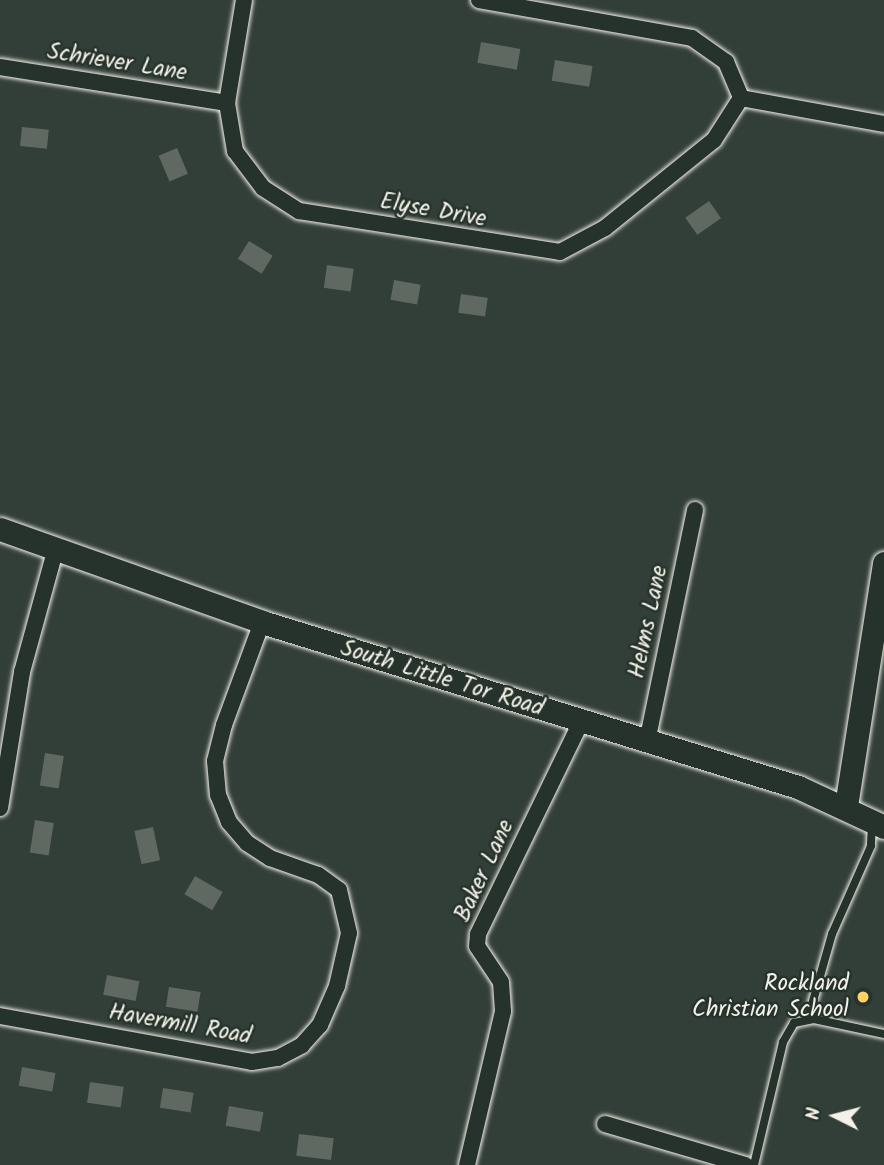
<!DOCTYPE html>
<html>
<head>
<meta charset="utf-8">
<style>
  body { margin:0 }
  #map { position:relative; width:884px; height:1165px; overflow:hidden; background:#323e38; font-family:Kalam,sans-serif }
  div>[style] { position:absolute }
  .building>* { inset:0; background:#5f6861; transform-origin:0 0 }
  .roads { filter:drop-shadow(0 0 2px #f4f1e8) drop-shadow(0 0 2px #f4f1e8) }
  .lane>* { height:8px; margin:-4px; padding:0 4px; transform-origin:4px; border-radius:4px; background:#26332d }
  .street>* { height:16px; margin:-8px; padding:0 8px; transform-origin:8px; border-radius:8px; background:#26332d }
  .secondary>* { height:23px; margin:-11.5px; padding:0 11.5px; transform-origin:11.5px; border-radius:11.5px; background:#26332d }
  .dots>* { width:19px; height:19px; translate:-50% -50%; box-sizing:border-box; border:4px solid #26332d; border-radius:50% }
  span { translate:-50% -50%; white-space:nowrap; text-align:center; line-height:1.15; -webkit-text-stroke:5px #26332d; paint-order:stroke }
  .street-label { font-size:23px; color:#f4f1e8 }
  .poi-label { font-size:23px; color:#f4f1e8 }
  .right { translate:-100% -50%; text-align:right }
  .north { position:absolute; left:800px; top:1081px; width:70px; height:70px; -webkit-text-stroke:5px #26332d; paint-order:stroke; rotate:276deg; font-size:19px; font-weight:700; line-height:28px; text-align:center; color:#f4f1e8 }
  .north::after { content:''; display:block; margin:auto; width:24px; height:32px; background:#f4f1e8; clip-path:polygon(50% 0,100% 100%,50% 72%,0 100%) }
</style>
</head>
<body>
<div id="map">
  <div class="building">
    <div style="left:481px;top:42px;width:40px;height:21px;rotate:10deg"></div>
    <div style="left:555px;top:60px;width:38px;height:21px;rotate:9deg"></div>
    <div style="left:22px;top:127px;width:27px;height:19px;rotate:6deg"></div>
    <div style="left:177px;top:148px;width:28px;height:20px;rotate:67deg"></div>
    <div style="left:709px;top:201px;width:21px;height:29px;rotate:55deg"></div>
    <div style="left:249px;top:241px;width:28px;height:21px;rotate:32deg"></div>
    <div style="left:327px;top:265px;width:27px;height:23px;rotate:8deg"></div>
    <div style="left:394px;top:280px;width:27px;height:20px;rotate:10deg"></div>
    <div style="left:461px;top:294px;width:27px;height:19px;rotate:8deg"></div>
    <div style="left:45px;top:753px;width:19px;height:33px;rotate:9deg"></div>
    <div style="left:35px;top:820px;width:19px;height:33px;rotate:9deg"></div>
    <div style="left:153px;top:827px;width:34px;height:19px;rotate:78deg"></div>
    <div style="left:195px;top:876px;width:32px;height:21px;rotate:30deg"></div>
    <div style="left:107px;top:975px;width:33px;height:20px;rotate:11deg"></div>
    <div style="left:169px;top:987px;width:32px;height:20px;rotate:9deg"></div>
    <div style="left:22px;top:1067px;width:34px;height:19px;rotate:10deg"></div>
    <div style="left:90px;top:1082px;width:34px;height:21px;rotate:8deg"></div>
    <div style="left:163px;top:1088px;width:31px;height:20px;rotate:9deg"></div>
    <div style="left:229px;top:1106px;width:35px;height:20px;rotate:10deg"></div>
    <div style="left:299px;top:1134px;width:35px;height:22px;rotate:7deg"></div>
  </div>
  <div class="roads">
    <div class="lane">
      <div style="left:872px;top:824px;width:22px;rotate:93deg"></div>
      <div style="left:871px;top:846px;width:96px;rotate:113.9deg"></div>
      <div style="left:832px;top:934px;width:81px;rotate:105.8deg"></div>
      <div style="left:810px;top:1012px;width:8px;rotate:60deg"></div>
      <div style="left:814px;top:1019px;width:72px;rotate:12.1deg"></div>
      <div style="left:754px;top:1165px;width:126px;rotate:-76.7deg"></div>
      <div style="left:783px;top:1042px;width:22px;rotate:-60deg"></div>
      <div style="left:794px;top:1023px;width:20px;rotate:-11deg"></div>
    </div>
    <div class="street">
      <div style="left:244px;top:0;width:104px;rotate:99.4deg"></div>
      <div style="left:227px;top:103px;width:49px;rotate:80.5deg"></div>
      <div style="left:235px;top:151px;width:46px;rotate:52.9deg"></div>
      <div style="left:263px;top:188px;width:43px;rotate:32.6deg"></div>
      <div style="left:299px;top:211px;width:264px;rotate:8.9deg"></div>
      <div style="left:560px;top:252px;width:51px;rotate:-28.1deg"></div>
      <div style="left:605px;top:228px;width:140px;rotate:-38.9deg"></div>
      <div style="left:714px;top:140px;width:50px;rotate:-57.3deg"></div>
      <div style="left:479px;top:0;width:216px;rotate:10.1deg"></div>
      <div style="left:692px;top:38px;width:42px;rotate:35.2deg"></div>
      <div style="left:726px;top:62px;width:39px;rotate:67deg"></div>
      <div style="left:0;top:67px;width:230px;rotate:9deg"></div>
      <div style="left:741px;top:98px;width:145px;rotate:10.3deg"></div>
      <div style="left:647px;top:742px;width:237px;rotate:-78.3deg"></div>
      <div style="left:0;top:808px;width:138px;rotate:-80.8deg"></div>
      <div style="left:22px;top:672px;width:125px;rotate:-74.7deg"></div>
      <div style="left:0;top:1016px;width:256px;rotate:10.3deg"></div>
      <div style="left:252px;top:1062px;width:26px;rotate:-9deg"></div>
      <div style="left:278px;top:1058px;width:27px;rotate:-28deg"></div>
      <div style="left:302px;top:1045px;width:27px;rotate:-48deg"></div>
      <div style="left:320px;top:1025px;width:43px;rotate:-66.4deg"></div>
      <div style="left:337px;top:986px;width:54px;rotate:-77.2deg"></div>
      <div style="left:349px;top:933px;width:44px;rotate:-103.1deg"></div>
      <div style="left:339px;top:890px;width:26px;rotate:-144deg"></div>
      <div style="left:318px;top:875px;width:51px;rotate:-160.5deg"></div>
      <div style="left:270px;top:858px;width:27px;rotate:-147deg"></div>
      <div style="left:247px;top:843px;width:28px;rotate:-131deg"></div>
      <div style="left:229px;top:822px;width:29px;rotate:-112deg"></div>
      <div style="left:218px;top:795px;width:34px;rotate:-95deg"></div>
      <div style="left:215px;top:761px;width:37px;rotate:-76deg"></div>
      <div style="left:224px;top:725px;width:110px;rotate:-69.7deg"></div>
      <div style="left:605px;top:1124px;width:146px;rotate:16.3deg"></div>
      <div style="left:467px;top:1165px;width:158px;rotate:-76.8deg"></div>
      <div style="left:503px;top:1011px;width:29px;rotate:-94deg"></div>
      <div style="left:501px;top:982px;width:43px;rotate:-123.7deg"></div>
      <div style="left:477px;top:946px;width:12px;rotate:-85deg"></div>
      <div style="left:478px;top:934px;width:236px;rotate:-64.1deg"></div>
    </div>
    <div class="secondary">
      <div style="left:0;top:529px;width:278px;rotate:19.5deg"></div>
      <div style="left:262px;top:622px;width:561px;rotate:17.11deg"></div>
      <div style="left:798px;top:787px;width:95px;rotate:24.9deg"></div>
      <div style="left:846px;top:806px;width:246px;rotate:-81.1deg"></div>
    </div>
  </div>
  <div class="dots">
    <div style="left:863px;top:997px;background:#ffd166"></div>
  </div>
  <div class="street-label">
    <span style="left:117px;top:63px;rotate:9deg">Schriever Lane</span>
    <span style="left:433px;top:211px;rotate:10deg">Elyse Drive</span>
    <span style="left:649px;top:622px;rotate:-78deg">Helms Lane</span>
    <span style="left:442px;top:679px;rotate:17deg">South Little Tor Road</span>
    <span style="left:485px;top:871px;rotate:-65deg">Baker Lane</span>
    <span style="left:180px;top:1025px;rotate:10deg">Havermill Road</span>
  </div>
  <div class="poi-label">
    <span class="right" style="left:849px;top:997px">Rockland<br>Christian School</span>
  </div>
  <div class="north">N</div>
</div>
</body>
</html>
